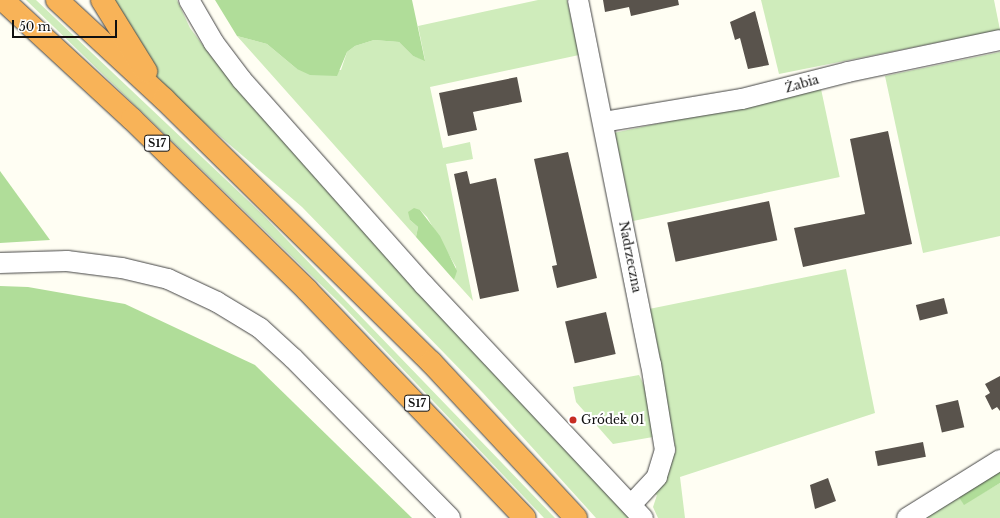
<!DOCTYPE html>
<html>
<head>
<meta charset="utf-8">
<style>
  body { margin:0 }
  #map { position:relative; width:1000px; height:518px; overflow:hidden; background:#fffef3; font-family:"Libre Baskerville",serif }
  div>[style] { position:absolute }
  .green>* { inset:0; background:#cfecbb; transform-origin:0 0 }
  .forest>* { inset:0; background:#b0dd99 }
  .building>* { inset:0; background:#59534c; transform-origin:0 0 }
  .roads { filter:drop-shadow(0 0 1px #434343) drop-shadow(0 0 1px #434343) }
  .minor>* { height:20px; margin:-10px; padding:0 10px; transform-origin:10px; border-radius:10px; background:#fff }
  .highway>* { height:22px; margin:-11px; padding:0 11px; transform-origin:11px; border-radius:11px; background:#f8b358 }
  .dots>* { width:11px; height:11px; translate:-50% -50%; box-sizing:border-box; border:2px solid #fff; border-radius:50% }
  span { translate:-50% -50%; white-space:nowrap; text-align:center; line-height:1.15; -webkit-text-stroke:4px #fff; paint-order:stroke }
  .shield-label span { padding:1px 3px; background:#fff; border:1px solid; border-radius:3px; -webkit-text-stroke-width:0 }
  .shield-label { font-size:11px; color:#101010; font-weight:700 }
  .street-label { font-size:12px; color:#101010 }
  .poi-label { font-size:12px; color:#101010 }
  .left { translate:0 -50%; text-align:left }
  .scale { position:absolute; left:12px; top:20px; width:105px; height:18px; box-sizing:border-box; border:2px solid #101010; border-top:0; padding-left:5px; font-size:12px; line-height:14px; white-space:nowrap; color:#101010; -webkit-text-stroke:3px #fff; paint-order:stroke }
</style>
</head>
<body>
<div id="map">
  <div class="green">
    <div style="clip-path:polygon(26px 0,36px 0,263px 215px,555px 518px,544px 518px,343px 306px)"></div>
    <div style="clip-path:polygon(113px 0,177px 0,190px 28px,217px 64px,633px 518px,596px 518px,483px 393px,302px 207px,172px 95px,137px 52px)"></div>
    <div style="clip-path:polygon(538px 0,567px 0,579px 55px,430px 87px,443px 148px,470px 142px,473px 159px,446px 164px,473px 301px,454px 280px,456px 267px,427px 217px,420px 210px,410px 220px,418px 227px,416px 237px,237px 36px,267px 44px,297px 69px,341px 70px,347px 52px,355px 46px,374px 40px,399px 42px,413px 56px,425px 60px,418px 26px)"></div>
    <div style="clip-path:polygon(761px 0,994px 0,1000px 30px,779px 74px)"></div>
    <div style="clip-path:polygon(1000px 52px,1000px 236px,923px 253px,885px 76px)"></div>
    <div style="left:821px;top:89px;width:90px;height:211px;rotate:78deg"></div>
    <div style="clip-path:polygon(846px 269px,875px 413px,680px 477px,685px 518px,658px 518px,653px 507px,657px 495px,654px 494px,676px 451px,649px 309px)"></div>
    <div style="clip-path:polygon(639px 375px,645px 387px,653px 437px,613px 444px,576px 402px,573px 387px)"></div>
    <div style="clip-path:polygon(1000px 483px,1000px 518px,923px 518px,958px 496px,964px 504px)"></div>
  </div>
  <div class="forest">
    <div style="clip-path:polygon(215px 0,412px 0,425px 61px,413px 56px,399px 42px,374px 40px,355px 46px,347px 52px,337px 76px,310px 75px,297px 69px,267px 44px,237px 36px)"></div>
    <div style="clip-path:polygon(0 171px,50px 240px,0 243px)"></div>
    <div style="clip-path:polygon(414px 208px,420px 210px,440px 236px,457px 271px,454px 280px,416px 237px,418px 227px,410px 220px,408px 212px)"></div>
    <div style="clip-path:polygon(0 286px,28px 287px,125px 304px,255px 365px,412px 518px,0 518px)"></div>
    <div style="clip-path:polygon(1000px 470px,1000px 483px,964px 505px,958px 496px)"></div>
  </div>
  <div class="building">
    <div style="clip-path:polygon(603px 0,678px 0,679px 5px,631px 16px,629px 7px,605px 12px)"></div>
    <div style="clip-path:polygon(755px 11px,769px 65px,748px 69px,740px 38px,735px 40px,730px 22px)"></div>
    <div style="clip-path:polygon(517px 77px,522px 102px,473px 112px,477px 130px,448px 136px,439px 93px)"></div>
    <div style="clip-path:polygon(888px 131px,912px 244px,803px 267px,794px 228px,865px 214px,850px 139px)"></div>
    <div style="clip-path:polygon(568px 152px,597px 278px,557px 288px,552px 266px,557px 265px,534px 159px)"></div>
    <div style="clip-path:polygon(467px 171px,470px 184px,496px 178px,519px 291px,480px 299px,454px 174px)"></div>
    <div style="left:769px;top:201px;width:40px;height:104px;rotate:78deg"></div>
    <div style="left:944px;top:298px;width:16px;height:29px;rotate:76deg"></div>
    <div style="left:606px;top:312px;width:43px;height:42px;rotate:77deg"></div>
    <div style="clip-path:polygon(1000px 376px,1000px 411px,997px 407px,992px 410px,985px 396px,990px 393px,985px 384px)"></div>
    <div style="left:958px;top:400px;width:28px;height:23px;rotate:77deg"></div>
    <div style="left:923px;top:442px;width:15px;height:49px;rotate:79deg"></div>
    <div style="clip-path:polygon(828px 478px,836px 501px,815px 509px,810px 485px)"></div>
  </div>
  <div class="roads">
    <div class="minor">
      <div style="left:189px;top:0;width:50px;rotate:59.8deg"></div>
      <div style="left:214px;top:43px;width:46px;rotate:52.9deg"></div>
      <div style="left:242px;top:80px;width:274px;rotate:48.4deg"></div>
      <div style="left:424px;top:285px;width:320px;rotate:46.8deg"></div>
      <div style="left:578px;top:0;width:371px;rotate:78.7deg"></div>
      <div style="left:651px;top:364px;width:87px;rotate:80.8deg"></div>
      <div style="left:665px;top:450px;width:28px;rotate:107deg"></div>
      <div style="left:657px;top:477px;width:38px;rotate:133deg"></div>
      <div style="left:603px;top:122px;width:141px;rotate:-9.4deg"></div>
      <div style="left:742px;top:99px;width:109px;rotate:-14.3deg"></div>
      <div style="left:848px;top:72px;width:155px;rotate:-11.9deg"></div>
      <div style="left:0;top:263px;width:67px;rotate:-1.7deg"></div>
      <div style="left:67px;top:261px;width:55px;rotate:7.3deg"></div>
      <div style="left:122px;top:268px;width:47px;rotate:13.4deg"></div>
      <div style="left:168px;top:279px;width:54px;rotate:25.1deg"></div>
      <div style="left:217px;top:302px;width:50px;rotate:31.2deg"></div>
      <div style="left:260px;top:328px;width:45px;rotate:42.3deg"></div>
      <div style="left:293px;top:358px;width:224px;rotate:45.5deg"></div>
      <div style="left:907px;top:518px;width:110px;rotate:-31.9deg"></div>
    </div>
    <div class="highway">
      <div style="left:3px;top:0;width:176px;rotate:42.7deg"></div>
      <div style="left:132px;top:119px;width:245px;rotate:44.3deg"></div>
      <div style="left:307px;top:290px;width:315px;rotate:46.3deg"></div>
      <div style="left:57px;top:0;width:146px;rotate:42.8deg"></div>
      <div style="left:164px;top:99px;width:375px;rotate:44.6deg"></div>
      <div style="left:431px;top:362px;width:213px;rotate:47.1deg"></div>
      <div style="left:102px;top:0;width:84px;rotate:58.2deg"></div>
    </div>
  </div>
  <div class="dots">
    <div style="left:573px;top:420px;background:#c62c22"></div>
  </div>
  <div class="shield-label">
    <span style="left:157px;top:143px">S17</span>
    <span style="left:417px;top:403px">S17</span>
  </div>
  <div class="street-label">
    <span style="left:802px;top:84px;rotate:-16deg">Żabia</span>
    <span style="left:630px;top:257px;rotate:79deg">Nadrzeczna</span>
  </div>
  <div class="poi-label">
    <span class="left" style="left:581px;top:420px">Gródek 01</span>
  </div>
  <div class="scale">50 m</div>
</div>
</body>
</html>
